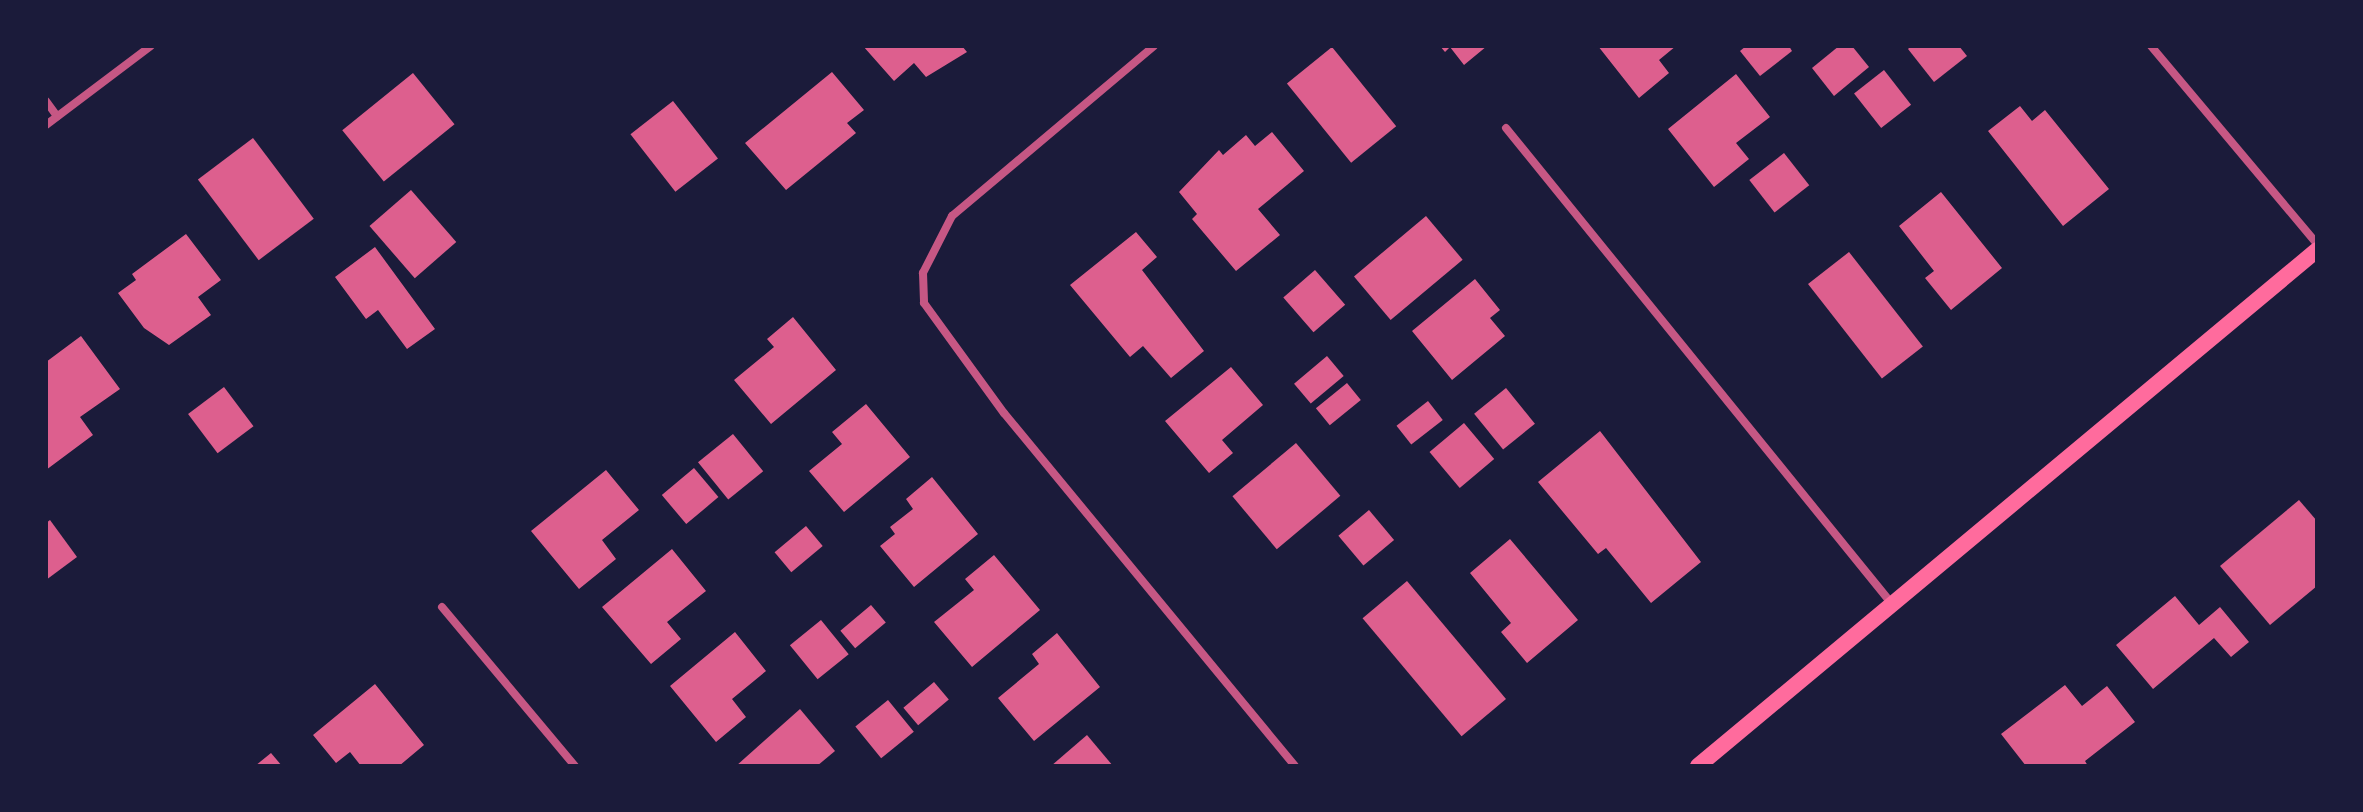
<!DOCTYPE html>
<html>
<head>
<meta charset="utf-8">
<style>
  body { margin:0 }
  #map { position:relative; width:2363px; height:812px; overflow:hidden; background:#1b1b3a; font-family:Cabin,sans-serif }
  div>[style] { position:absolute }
  .building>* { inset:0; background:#dd5f8e; transform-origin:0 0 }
  .minor>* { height:8px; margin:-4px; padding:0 4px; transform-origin:4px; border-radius:4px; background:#c65784 }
  .secondary>* { height:16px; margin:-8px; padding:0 8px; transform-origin:8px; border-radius:8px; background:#ff6b9d }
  span { translate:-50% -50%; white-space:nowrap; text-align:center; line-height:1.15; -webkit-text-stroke:8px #1b1b3a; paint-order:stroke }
  .frame { position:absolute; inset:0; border:48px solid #1b1b3a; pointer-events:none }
</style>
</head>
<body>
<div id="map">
  <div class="building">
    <div style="clip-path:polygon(863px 46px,962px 46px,967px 52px,926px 77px,914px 63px,894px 81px)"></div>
    <div style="clip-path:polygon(1440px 46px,1487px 46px,1464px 65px,1450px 47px,1445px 52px)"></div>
    <div style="clip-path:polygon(1598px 46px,1676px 46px,1659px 60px,1669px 73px,1639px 98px)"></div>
    <div style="clip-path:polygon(1746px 46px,1789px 46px,1792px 51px,1760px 76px,1740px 51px)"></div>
    <div style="clip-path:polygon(1839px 46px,1852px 46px,1869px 67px,1834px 96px,1812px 68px)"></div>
    <div style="clip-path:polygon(1911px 46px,1959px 46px,1967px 56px,1934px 82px,1908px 49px)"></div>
    <div style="left:1332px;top:47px;width:102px;height:58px;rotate:51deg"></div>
    <div style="left:1884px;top:70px;width:44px;height:38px;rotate:52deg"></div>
    <div style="clip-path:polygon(832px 72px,864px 110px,847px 123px,856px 133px,786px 190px,745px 143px)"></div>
    <div style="left:413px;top:73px;width:66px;height:91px;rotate:51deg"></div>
    <div style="clip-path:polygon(1736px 74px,1770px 117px,1736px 143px,1749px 159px,1714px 187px,1668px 129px)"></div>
    <div style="left:673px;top:101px;width:73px;height:54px;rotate:52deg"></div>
    <div style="clip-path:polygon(2020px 106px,2032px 121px,2045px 110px,2109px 189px,2063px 226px,1988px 131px)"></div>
    <div style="clip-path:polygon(1272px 132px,1304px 171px,1258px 209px,1280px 235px,1236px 271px,1192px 219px,1197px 214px,1179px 192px,1219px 150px,1223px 155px,1246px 135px,1255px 146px)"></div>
    <div style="left:253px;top:138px;width:101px;height:69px;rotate:53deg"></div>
    <div style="left:1784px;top:153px;width:41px;height:44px;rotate:52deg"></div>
    <div style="left:411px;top:190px;width:69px;height:55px;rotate:49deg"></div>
    <div style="clip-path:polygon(1941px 192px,2002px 268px,1951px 310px,1925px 278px,1934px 271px,1899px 226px)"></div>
    <div style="left:1426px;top:216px;width:57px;height:94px;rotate:50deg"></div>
    <div style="clip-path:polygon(1136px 232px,1157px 257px,1142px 270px,1204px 351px,1171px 378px,1143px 346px,1130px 357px,1070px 285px)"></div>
    <div style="clip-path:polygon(186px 234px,221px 280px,198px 297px,211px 315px,169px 345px,144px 328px,118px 293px,136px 280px,132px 274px)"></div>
    <div style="clip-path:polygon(375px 247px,435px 329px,407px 349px,378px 310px,366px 319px,335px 277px)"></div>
    <div style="left:1849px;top:252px;width:120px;height:52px;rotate:52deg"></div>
    <div style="left:1315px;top:270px;width:46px;height:42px;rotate:49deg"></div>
    <div style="clip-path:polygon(1475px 279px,1500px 310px,1490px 318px,1505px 336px,1452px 380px,1412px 331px)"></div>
    <div style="clip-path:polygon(793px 317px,836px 370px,771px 424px,734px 380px,774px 347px,767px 339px)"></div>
    <div style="clip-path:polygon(81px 336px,120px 389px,80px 417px,93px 435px,46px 470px,46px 362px)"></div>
    <div style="left:1327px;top:356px;width:26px;height:43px;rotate:50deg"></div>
    <div style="clip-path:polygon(1231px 367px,1263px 405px,1222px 440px,1233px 453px,1209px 473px,1165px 421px)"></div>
    <div style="left:1347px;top:383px;width:22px;height:40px;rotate:51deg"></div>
    <div style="left:224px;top:387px;width:49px;height:45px;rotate:53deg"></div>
    <div style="left:1506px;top:388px;width:46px;height:41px;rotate:51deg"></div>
    <div style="left:1428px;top:401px;width:24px;height:40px;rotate:52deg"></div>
    <div style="clip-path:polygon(866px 404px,910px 457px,844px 512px,809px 471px,842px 444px,832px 432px)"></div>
    <div style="left:1464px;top:423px;width:47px;height:45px;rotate:50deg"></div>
    <div style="clip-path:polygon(1600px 431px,1701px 562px,1651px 603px,1606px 548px,1598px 554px,1538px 482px)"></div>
    <div style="left:733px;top:434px;width:48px;height:45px;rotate:51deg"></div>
    <div style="left:1296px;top:443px;width:69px;height:83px;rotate:50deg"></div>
    <div style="left:694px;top:468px;width:38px;height:42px;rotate:50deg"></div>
    <div style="clip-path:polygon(606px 470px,639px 510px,602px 540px,616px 559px,579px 589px,531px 531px)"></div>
    <div style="clip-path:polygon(932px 477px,978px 534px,914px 587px,880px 546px,895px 534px,890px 527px,913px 509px,906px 499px)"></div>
    <div style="clip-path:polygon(2299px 500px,2317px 521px,2317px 586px,2270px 625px,2220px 566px)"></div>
    <div style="left:1369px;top:510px;width:39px;height:40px;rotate:50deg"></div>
    <div style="clip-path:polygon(50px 520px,77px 557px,46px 580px,46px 523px)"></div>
    <div style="left:806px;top:526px;width:26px;height:41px;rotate:50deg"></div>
    <div style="clip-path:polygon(1510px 539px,1578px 620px,1527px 663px,1501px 632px,1511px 623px,1470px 573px)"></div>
    <div style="clip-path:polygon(672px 549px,706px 591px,667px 622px,681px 639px,651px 664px,602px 607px)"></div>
    <div style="clip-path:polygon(994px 555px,1040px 610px,972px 667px,934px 622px,974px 590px,965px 579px)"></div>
    <div style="left:1407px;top:581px;width:154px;height:58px;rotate:50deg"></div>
    <div style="clip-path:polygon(2175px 596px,2199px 625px,2220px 607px,2249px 642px,2231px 657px,2214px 638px,2153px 689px,2116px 645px)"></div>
    <div style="left:871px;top:605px;width:23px;height:40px;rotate:50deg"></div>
    <div style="left:821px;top:620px;width:44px;height:40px;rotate:51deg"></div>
    <div style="clip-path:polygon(735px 632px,766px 671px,732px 699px,746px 717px,716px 742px,670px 686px)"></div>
    <div style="clip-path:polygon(1057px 633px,1100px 687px,1034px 741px,998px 698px,1039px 664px,1032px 654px)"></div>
    <div style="left:934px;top:682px;width:23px;height:40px;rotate:50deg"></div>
    <div style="clip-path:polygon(375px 684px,424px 745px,399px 766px,361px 766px,350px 752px,336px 763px,313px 735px)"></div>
    <div style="clip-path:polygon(2065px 685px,2082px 706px,2107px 686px,2135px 722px,2085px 761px,2088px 766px,2026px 766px,2001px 734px)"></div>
    <div style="left:888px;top:700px;width:41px;height:42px;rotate:51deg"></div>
    <div style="clip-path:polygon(800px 709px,835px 751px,817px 766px,736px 766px)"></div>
    <div style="clip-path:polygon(1087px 735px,1113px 766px,1051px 766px)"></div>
    <div style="clip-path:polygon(271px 753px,282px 766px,255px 766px)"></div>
  </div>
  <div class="minor">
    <div style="left:1154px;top:46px;width:264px;rotate:139.9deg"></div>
    <div style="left:952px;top:216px;width:64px;rotate:117deg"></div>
    <div style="left:923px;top:273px;width:30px;rotate:88deg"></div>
    <div style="left:924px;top:303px;width:136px;rotate:54deg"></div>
    <div style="left:1004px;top:413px;width:457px;rotate:50.5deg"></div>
    <div style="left:2151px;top:46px;width:258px;rotate:50deg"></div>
    <div style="left:46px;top:101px;width:19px;rotate:54deg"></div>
    <div style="left:46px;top:125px;width:131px;rotate:-37deg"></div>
    <div style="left:1506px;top:128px;width:613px;rotate:50.96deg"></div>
    <div style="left:442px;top:607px;width:207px;rotate:50.1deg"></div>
  </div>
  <div class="secondary">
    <div style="left:1698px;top:766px;width:806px;rotate:-39.81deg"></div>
  </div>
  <div class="frame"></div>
</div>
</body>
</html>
